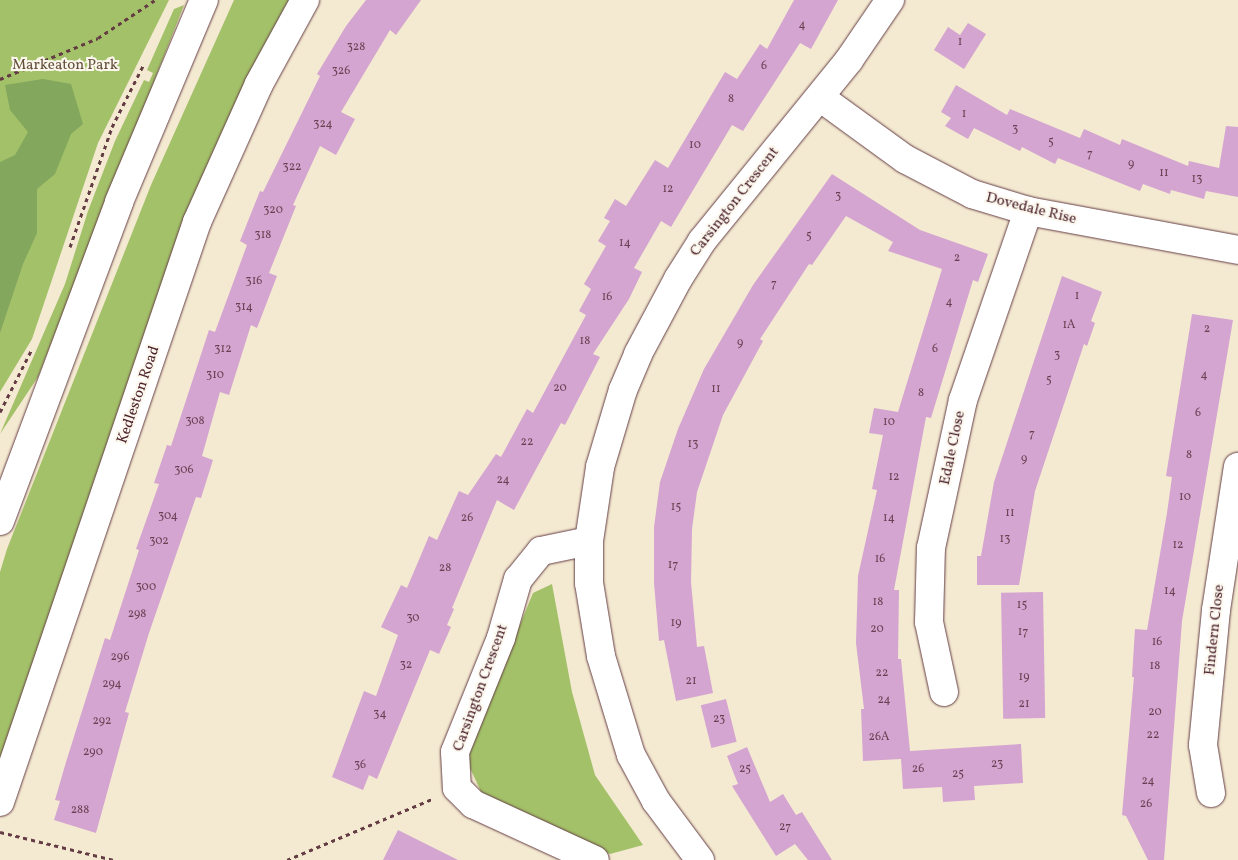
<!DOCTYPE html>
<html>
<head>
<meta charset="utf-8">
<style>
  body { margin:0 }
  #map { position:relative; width:1238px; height:860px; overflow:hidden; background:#f4e9d1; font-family:Vollkorn,serif }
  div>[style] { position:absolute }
  .green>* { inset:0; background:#a3c169 }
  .forest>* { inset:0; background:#82a75d }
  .building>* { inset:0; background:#d4a5d0; transform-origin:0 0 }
  .path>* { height:3px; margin-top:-1.5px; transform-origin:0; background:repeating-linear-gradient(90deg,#643d44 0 4px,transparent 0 8px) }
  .roads { filter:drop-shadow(0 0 1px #643d44) drop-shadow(0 0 1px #643d44) }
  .minor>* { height:28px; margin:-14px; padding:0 14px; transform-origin:14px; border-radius:14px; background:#fff }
  .tertiary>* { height:28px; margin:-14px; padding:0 14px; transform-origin:14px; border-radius:14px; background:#fff }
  span { translate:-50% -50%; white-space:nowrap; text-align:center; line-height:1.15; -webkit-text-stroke:4px #fbf7ec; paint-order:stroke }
  .number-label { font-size:12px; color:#6c4054 }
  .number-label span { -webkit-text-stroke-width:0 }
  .park-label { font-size:15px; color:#65503e }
  .street-label { font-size:15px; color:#4a1f2b }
</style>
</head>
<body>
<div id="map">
  <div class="green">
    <div style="clip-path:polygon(0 0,169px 0,98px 143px,32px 339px,0 392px)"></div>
    <div style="clip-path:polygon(234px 0,291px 0,263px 47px,211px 157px,148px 328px,0 781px,0 572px,7px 549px,151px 185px)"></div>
    <div style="clip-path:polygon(184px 5px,38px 377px,0 434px,65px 284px,88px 211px,115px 141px,144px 80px,149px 82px,153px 73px,147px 70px,174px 9px)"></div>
    <div style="clip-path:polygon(552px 584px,572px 692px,595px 775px,643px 845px,610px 854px,483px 796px,470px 768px,469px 748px,533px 593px)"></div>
  </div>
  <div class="forest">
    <div style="clip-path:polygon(43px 79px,71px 84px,83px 124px,71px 134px,55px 174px,37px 189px,37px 233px,23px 264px,0 333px,0 162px,15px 155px,28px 132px,10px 110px,5px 85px)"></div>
  </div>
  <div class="building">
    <div style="clip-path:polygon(366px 0,421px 0,396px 35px,390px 30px,341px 112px,355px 119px,336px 155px,320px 146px,293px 205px,296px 206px,269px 273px,277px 276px,257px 328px,251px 325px,229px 395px,220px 392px,202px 456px,213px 460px,201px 498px,196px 497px,149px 633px,125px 712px,129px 713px,96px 833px,54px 820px,60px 801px,55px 800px,66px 762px,105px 638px,110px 640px,139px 550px,136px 549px,159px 484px,154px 483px,167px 445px,171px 446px,209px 330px,215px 332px,247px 245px,240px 241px,260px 191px,263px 192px,320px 76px,317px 74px,346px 26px)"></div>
    <div style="clip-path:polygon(794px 0,838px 0,811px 49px,800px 43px,743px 131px,732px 125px,671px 227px,661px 221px,634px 268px,642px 272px,629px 299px,593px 354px,600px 357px,565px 425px,561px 423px,514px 510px,497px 500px,452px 608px,454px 609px,447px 625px,451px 627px,439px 654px,430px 650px,377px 779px,369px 775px,363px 790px,332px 777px,364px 691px,376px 696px,398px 635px,381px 627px,401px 585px,407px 588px,429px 536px,437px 540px,459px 491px,468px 495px,496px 454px,501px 457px,527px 409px,533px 413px,586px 315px,579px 311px,591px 289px,584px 284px,606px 246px,598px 241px,610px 221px,604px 218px,615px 199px,626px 206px,655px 160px,668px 168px,725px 72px,737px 79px,760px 44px,767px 49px)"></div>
    <div style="clip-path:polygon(968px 23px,986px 34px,964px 69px,934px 50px,948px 27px,960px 35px)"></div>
    <div style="clip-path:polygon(956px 85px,1007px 115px,1010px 109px,1080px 138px,1084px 129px,1120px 145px,1122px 139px,1188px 166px,1189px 161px,1219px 168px,1226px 126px,1238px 127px,1238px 197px,1206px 191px,1204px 199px,1171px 190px,1170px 194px,1143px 184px,1140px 191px,1058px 158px,1055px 164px,1022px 147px,1020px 151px,974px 128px,968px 139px,945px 126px,951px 118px,941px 112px)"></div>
    <div style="clip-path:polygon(832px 174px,920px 230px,988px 254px,978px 282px,973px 280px,931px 418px,926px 417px,894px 590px,899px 590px,898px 659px,901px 659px,910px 751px,1021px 744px,1023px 783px,974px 786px,975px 800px,943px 802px,942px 787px,903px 789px,901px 759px,863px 761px,861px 709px,864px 709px,856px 643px,858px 576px,877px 490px,872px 489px,883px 435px,869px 433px,874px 408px,898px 412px,942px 269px,888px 251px,893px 242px,846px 216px,812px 265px,809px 264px,760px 339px,763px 341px,723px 415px,697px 492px,692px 529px,691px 582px,697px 647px,704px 646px,713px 693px,676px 701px,664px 640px,659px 641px,654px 583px,654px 527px,660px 482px,678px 429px,704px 369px,753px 285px)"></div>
    <div style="clip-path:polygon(1062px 276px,1102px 292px,1091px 321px,1095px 323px,1087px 346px,1084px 344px,1035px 491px,1019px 585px,977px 585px,977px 556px,981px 556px,994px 482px)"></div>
    <div style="clip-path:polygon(1192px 314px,1233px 320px,1182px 621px,1164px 860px,1148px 860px,1126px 816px,1122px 815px,1134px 677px,1132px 677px,1135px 629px,1147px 630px,1167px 513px,1172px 477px,1166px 476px)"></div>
    <div style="left:1043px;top:592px;width:126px;height:42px;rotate:89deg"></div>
    <div style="left:726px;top:699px;width:44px;height:26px;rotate:76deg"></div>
    <div style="clip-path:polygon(747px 747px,770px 802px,783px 794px,796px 815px,802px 812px,832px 860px,808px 860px,795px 844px,776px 856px,732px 786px,738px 784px,727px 756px)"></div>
    <div style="clip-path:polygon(398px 830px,458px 860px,383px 860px)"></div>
  </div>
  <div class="path">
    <div style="left:0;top:79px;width:106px;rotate:-22.7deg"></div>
    <div style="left:98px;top:38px;width:69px;rotate:-33.7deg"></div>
    <div style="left:70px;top:247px;width:127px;rotate:-70.7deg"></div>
    <div style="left:112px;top:127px;width:71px;rotate:-63.1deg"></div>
    <div style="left:0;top:412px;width:71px;rotate:-63.1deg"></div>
    <div style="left:0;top:832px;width:117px;rotate:13.8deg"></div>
    <div style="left:287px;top:860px;width:157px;rotate:-22.8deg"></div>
  </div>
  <div class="roads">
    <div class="minor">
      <div style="left:821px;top:98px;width:104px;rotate:36deg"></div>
      <div style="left:905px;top:159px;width:76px;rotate:27.6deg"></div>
      <div style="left:972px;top:194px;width:59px;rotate:16.9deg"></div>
      <div style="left:1028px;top:211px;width:214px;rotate:10.5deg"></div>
      <div style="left:589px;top:541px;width:49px;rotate:168.2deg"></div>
      <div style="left:541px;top:551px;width:36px;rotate:129deg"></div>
      <div style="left:518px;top:579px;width:61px;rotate:106.1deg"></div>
      <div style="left:501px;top:638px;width:123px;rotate:112deg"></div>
      <div style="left:455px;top:752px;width:36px;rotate:87deg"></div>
      <div style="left:457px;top:788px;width:23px;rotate:45deg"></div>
      <div style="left:473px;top:804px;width:134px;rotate:24.7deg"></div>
      <div style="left:944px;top:692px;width:72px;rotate:-102.1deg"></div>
      <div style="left:929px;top:622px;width:74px;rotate:-88.5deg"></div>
      <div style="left:931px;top:548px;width:151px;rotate:-77.8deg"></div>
      <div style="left:963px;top:400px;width:200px;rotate:-71deg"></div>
      <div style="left:1211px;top:793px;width:49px;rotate:-99.5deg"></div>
      <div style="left:1203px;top:745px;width:136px;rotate:-84.5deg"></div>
      <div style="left:1216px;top:610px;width:145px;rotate:-81.3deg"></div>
      <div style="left:0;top:802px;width:613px;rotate:-71.24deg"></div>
      <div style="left:197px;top:222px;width:151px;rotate:-65.8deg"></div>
      <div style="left:259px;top:84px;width:96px;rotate:-61.3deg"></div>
      <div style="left:700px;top:860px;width:74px;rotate:-126.7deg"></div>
      <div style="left:656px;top:801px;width:52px;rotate:-118.5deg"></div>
      <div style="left:631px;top:755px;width:103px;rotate:-106.9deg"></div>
      <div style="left:601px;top:656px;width:74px;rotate:-99.3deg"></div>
      <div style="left:589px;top:583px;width:42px;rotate:-90deg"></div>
      <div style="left:589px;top:541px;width:75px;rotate:-81.5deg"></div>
      <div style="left:600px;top:467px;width:80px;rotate:-73.4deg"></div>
      <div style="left:623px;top:390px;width:39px;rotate:-67deg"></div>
      <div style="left:638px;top:354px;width:85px;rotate:-61.9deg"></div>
      <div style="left:678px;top:279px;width:45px;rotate:-57.7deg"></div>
      <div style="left:702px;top:241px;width:233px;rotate:-50.9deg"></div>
      <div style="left:849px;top:60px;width:73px;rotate:-55.7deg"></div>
    </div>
    <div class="tertiary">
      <div style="left:0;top:521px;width:340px;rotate:-69.5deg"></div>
      <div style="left:119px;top:202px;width:219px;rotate:-67.2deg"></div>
    </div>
  </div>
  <div class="number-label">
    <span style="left:802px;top:26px">4</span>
    <span style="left:960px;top:43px">1</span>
    <span style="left:356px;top:48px">328</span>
    <span style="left:764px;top:67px">6</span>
    <span style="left:341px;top:72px">326</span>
    <span style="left:731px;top:100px">8</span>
    <span style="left:964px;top:115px">1</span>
    <span style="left:323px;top:125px">324</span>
    <span style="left:1015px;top:130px">3</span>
    <span style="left:1051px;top:143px">5</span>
    <span style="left:695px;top:146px">10</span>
    <span style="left:1090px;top:155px">7</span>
    <span style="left:1131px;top:165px">9</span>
    <span style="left:292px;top:168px">322</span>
    <span style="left:1164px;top:174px">11</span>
    <span style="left:1197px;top:180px">13</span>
    <span style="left:668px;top:190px">12</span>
    <span style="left:838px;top:197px">3</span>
    <span style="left:273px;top:211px">320</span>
    <span style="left:263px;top:236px">318</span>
    <span style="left:809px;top:237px">5</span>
    <span style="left:625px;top:244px">14</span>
    <span style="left:957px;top:259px">2</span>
    <span style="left:254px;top:282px">316</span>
    <span style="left:774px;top:285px">7</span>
    <span style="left:1077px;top:297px">1</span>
    <span style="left:607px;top:298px">16</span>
    <span style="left:949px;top:303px">4</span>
    <span style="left:244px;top:308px">314</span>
    <span style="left:1069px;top:326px">1A</span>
    <span style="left:1207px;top:330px">2</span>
    <span style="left:585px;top:342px">18</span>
    <span style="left:740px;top:344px">9</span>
    <span style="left:223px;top:350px">312</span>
    <span style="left:935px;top:350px">6</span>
    <span style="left:1057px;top:356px">3</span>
    <span style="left:215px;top:376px">310</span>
    <span style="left:1204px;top:376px">4</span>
    <span style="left:1049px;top:381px">5</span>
    <span style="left:560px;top:389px">20</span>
    <span style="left:716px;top:390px">11</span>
    <span style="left:921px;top:394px">8</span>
    <span style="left:1198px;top:414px">6</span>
    <span style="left:195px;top:422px">308</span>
    <span style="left:889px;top:423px">10</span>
    <span style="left:1032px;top:435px">7</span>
    <span style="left:527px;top:443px">22</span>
    <span style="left:693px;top:445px">13</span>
    <span style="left:1189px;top:456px">8</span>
    <span style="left:1024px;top:460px">9</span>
    <span style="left:184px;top:471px">306</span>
    <span style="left:894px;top:478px">12</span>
    <span style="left:503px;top:481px">24</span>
    <span style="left:1185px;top:498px">10</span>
    <span style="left:676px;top:508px">15</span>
    <span style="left:1010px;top:514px">11</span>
    <span style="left:168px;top:517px">304</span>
    <span style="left:467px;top:519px">26</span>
    <span style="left:889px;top:519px">14</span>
    <span style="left:1005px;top:540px">13</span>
    <span style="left:159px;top:542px">302</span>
    <span style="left:1178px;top:546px">12</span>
    <span style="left:880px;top:560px">16</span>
    <span style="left:673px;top:566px">17</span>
    <span style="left:445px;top:569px">28</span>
    <span style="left:146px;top:588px">300</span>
    <span style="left:1170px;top:592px">14</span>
    <span style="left:878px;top:603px">18</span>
    <span style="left:1022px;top:606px">15</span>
    <span style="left:137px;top:615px">298</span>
    <span style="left:413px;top:619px">30</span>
    <span style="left:676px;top:624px">19</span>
    <span style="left:877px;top:630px">20</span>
    <span style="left:1023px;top:633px">17</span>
    <span style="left:1157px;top:643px">16</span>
    <span style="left:120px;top:658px">296</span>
    <span style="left:406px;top:666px">32</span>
    <span style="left:1155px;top:667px">18</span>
    <span style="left:882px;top:674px">22</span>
    <span style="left:1024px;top:678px">19</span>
    <span style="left:691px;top:682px">21</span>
    <span style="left:112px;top:685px">294</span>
    <span style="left:884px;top:701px">24</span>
    <span style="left:1024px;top:705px">21</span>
    <span style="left:1155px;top:713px">20</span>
    <span style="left:380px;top:715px">34</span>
    <span style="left:719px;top:720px">23</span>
    <span style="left:102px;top:722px">292</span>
    <span style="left:1153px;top:736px">22</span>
    <span style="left:879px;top:738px">26A</span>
    <span style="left:93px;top:753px">290</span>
    <span style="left:997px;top:765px">23</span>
    <span style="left:360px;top:766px">36</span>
    <span style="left:745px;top:770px">25</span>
    <span style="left:918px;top:770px">26</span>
    <span style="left:958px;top:775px">25</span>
    <span style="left:1148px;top:782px">24</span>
    <span style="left:1146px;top:805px">26</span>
    <span style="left:80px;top:811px">288</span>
    <span style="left:785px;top:828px">27</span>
  </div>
  <div class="park-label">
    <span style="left:65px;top:66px">Markeaton Park</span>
  </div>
  <div class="street-label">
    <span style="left:735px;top:202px;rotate:-52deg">Carsington Crescent</span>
    <span style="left:1031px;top:209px;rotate:14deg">Dovedale Rise</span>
    <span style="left:139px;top:395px;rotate:-71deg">Kedleston Road</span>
    <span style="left:953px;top:448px;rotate:-78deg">Edale Close</span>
    <span style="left:1215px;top:630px;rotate:-84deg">Findern Close</span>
    <span style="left:481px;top:688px;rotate:-70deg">Carsington Crescent</span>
  </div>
</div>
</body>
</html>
